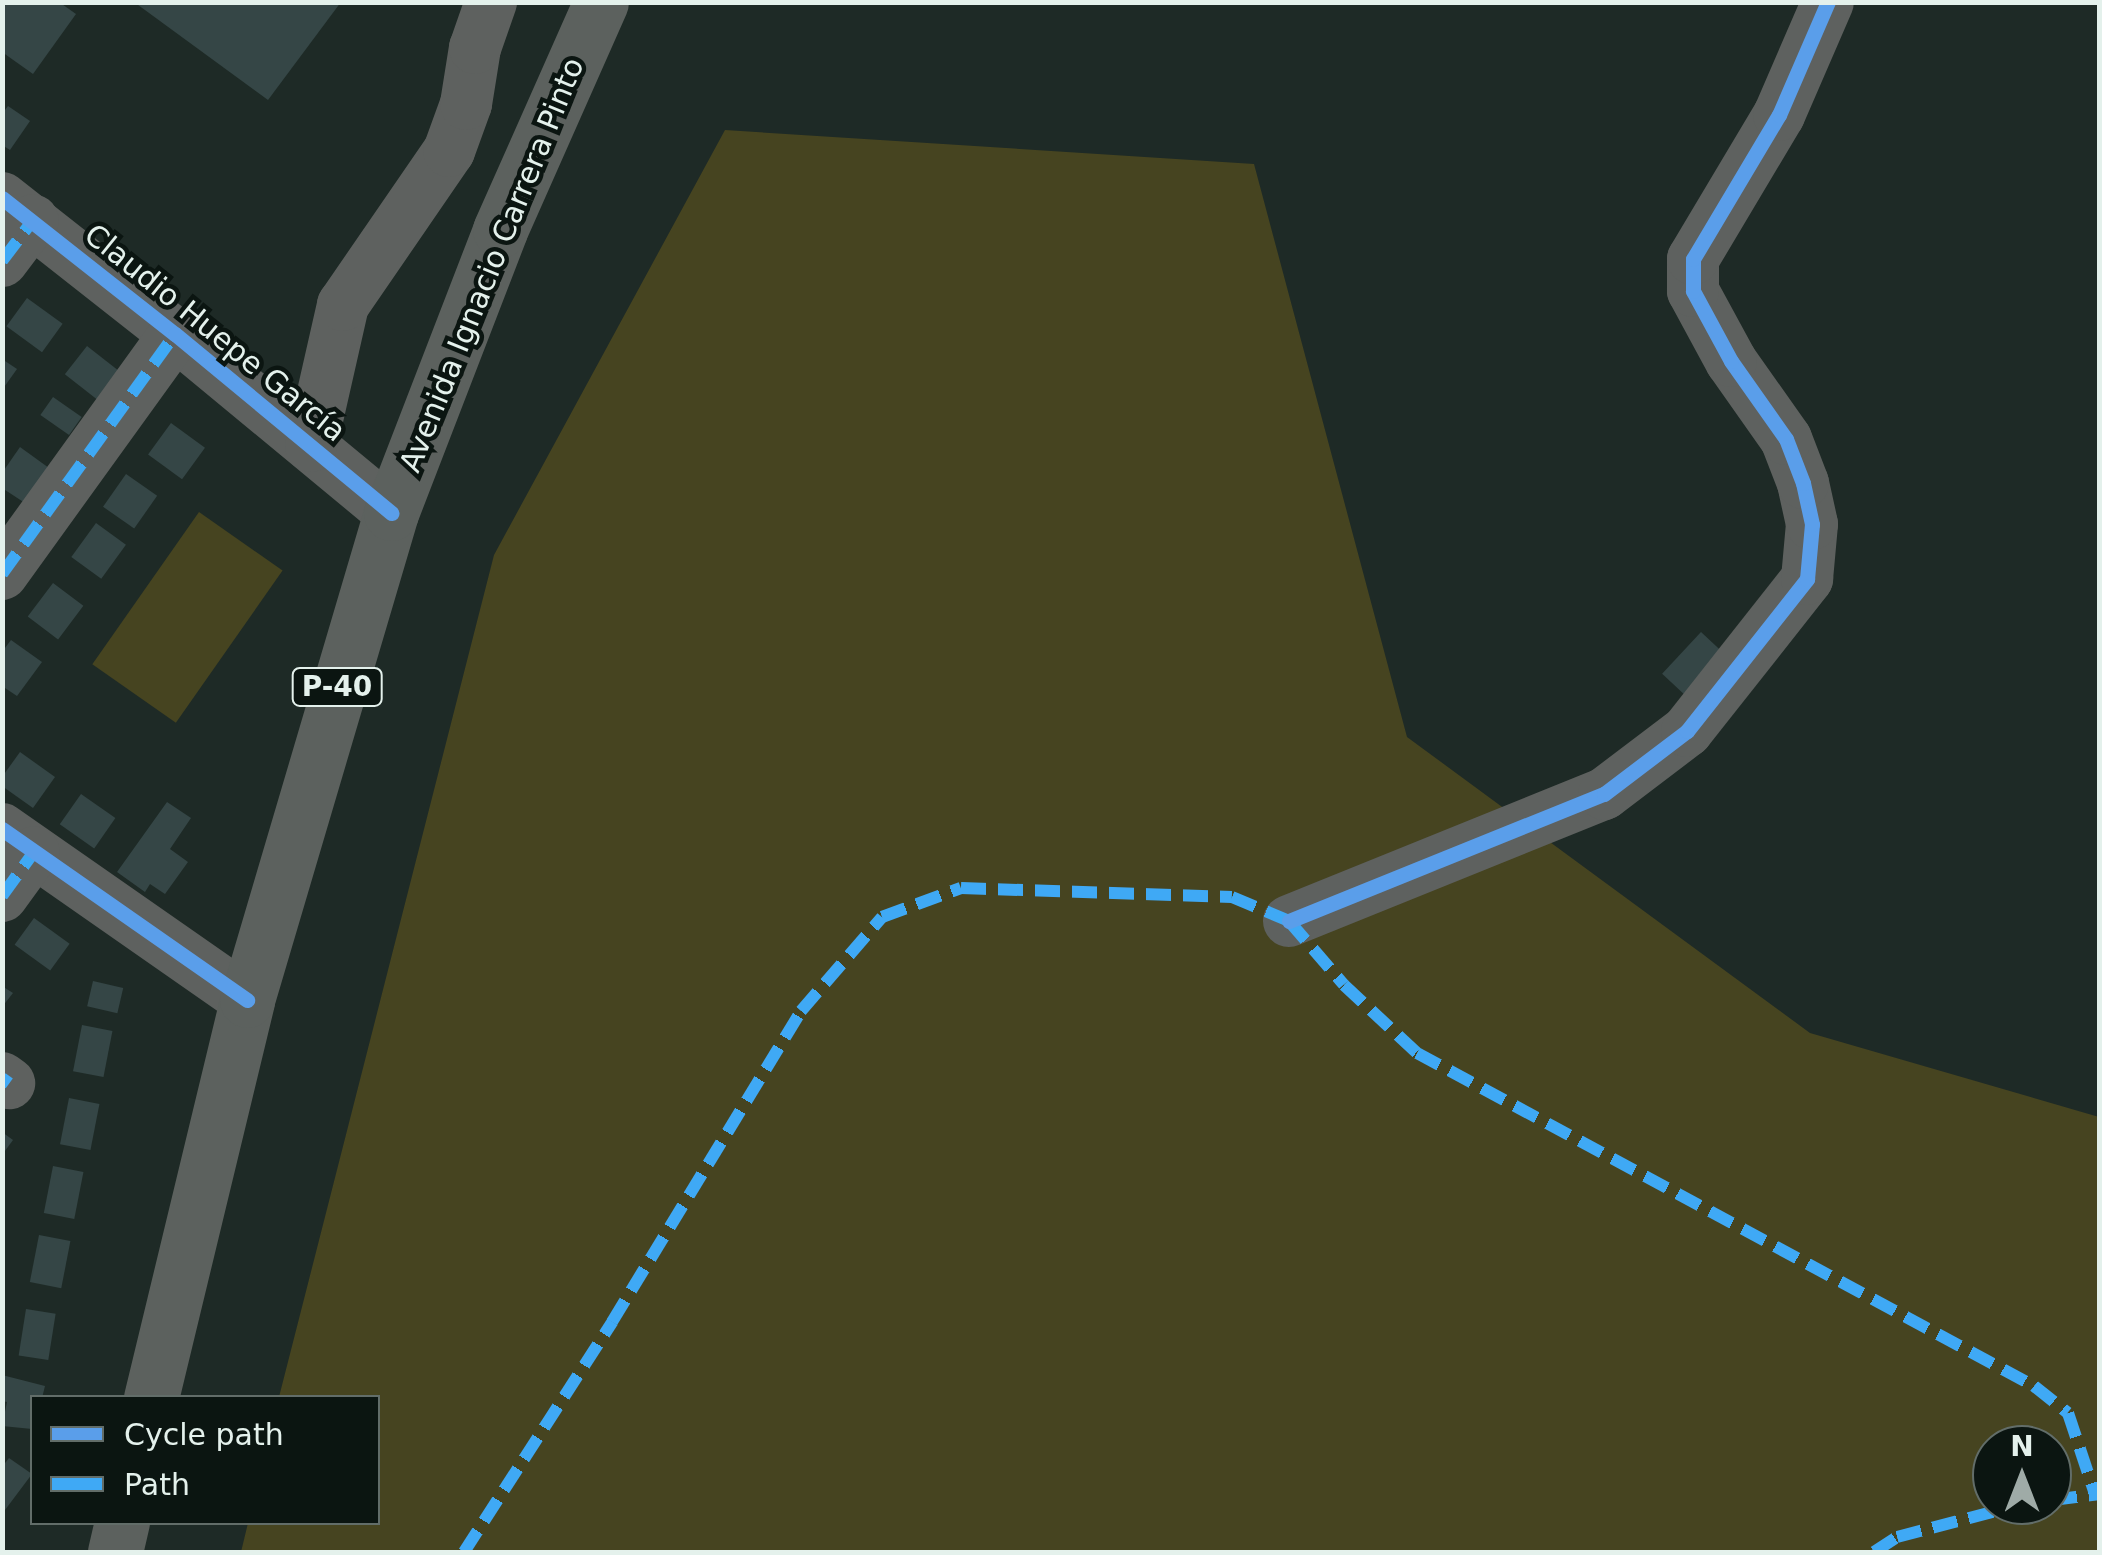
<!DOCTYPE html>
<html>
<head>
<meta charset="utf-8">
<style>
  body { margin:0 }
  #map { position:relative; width:2102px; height:1555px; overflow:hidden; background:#1e2a26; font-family:"DejaVu Sans",sans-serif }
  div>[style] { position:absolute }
  .green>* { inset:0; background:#464420; transform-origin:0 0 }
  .building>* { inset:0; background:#354646; transform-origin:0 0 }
  .minor>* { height:52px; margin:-26px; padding:0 26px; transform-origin:26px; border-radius:26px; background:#5e615f }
  .major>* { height:55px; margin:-27.5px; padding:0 27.5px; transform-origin:27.5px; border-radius:27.5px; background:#5c615e }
  .quiet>* { height:12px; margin-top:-6px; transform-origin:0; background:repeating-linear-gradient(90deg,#3fa9f5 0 25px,transparent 0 37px) }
  .cycleway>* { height:15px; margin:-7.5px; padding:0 7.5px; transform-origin:7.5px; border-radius:7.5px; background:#5a9eea }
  span { translate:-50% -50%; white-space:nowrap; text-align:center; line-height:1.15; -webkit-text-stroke:9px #0b1511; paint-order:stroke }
  .shield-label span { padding:2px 8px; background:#0b1511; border:2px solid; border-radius:8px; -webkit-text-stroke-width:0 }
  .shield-label { font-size:28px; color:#e4f1ec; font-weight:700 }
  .street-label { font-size:30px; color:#e4f1ec }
  .frame { position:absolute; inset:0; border:5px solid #e4f1ec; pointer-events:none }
  .legend { position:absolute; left:30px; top:1395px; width:350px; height:130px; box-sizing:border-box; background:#0b1511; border:2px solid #626d69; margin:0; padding:12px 18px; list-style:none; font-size:30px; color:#e4f1ec }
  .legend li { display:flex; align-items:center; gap:20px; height:50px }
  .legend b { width:50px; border:2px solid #626d69 }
  .north { position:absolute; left:1972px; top:1425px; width:100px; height:100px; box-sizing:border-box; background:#0b1511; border:2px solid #626d69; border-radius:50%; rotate:0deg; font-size:28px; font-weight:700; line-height:40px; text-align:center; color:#e4f1ec }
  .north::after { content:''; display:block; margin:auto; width:35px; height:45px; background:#9faba7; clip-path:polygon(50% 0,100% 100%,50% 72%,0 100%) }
</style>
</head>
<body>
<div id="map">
  <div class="green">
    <div style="clip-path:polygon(evenodd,725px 130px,1254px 164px,1407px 737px,1810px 1033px,2099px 1117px,2099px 1552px,241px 1552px,248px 1523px,378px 1522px,378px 1398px,279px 1397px,494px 555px,725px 130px,1992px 1445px,2052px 1445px,2052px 1505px,1992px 1505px,1992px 1445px)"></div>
    <div style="left:199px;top:512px;width:102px;height:186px;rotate:35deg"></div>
  </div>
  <div class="building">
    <div style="clip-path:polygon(2px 2px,59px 2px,76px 14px,33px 74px,2px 52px)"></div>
    <div style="clip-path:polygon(134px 2px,341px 2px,268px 100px)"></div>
    <div style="clip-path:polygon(8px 106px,30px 121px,10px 150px,2px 145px,2px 114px)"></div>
    <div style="left:27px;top:298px;width:44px;height:35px;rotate:36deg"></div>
    <div style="left:87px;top:346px;width:43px;height:36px;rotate:38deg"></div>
    <div style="clip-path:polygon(2px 359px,17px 369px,2px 390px)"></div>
    <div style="left:53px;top:397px;width:35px;height:22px;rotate:35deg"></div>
    <div style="left:171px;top:423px;width:42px;height:39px;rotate:36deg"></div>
    <div style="clip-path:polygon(20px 447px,49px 468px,25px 503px,2px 488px,2px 473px)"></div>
    <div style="left:126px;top:474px;width:38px;height:40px;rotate:35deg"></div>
    <div style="left:96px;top:523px;width:37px;height:42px;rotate:36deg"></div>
    <div style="left:53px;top:583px;width:38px;height:42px;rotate:37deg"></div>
    <div style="left:1701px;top:632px;width:37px;height:57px;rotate:43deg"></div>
    <div style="clip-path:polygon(11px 640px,42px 662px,17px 696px,2px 686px,2px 652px)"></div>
    <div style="clip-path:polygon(20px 752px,55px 777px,33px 808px,2px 786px,2px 777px)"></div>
    <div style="left:81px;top:794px;width:42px;height:37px;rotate:35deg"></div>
    <div style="clip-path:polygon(167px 802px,191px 818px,170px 849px,188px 862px,165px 894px,150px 884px,145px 892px,117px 872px)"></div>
    <div style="left:34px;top:918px;width:44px;height:33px;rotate:36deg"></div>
    <div style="left:93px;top:981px;width:31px;height:26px;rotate:13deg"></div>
    <div style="clip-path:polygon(2px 986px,13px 993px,2px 1007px)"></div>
    <div style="left:82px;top:1025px;width:31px;height:47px;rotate:11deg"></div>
    <div style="left:69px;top:1098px;width:31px;height:47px;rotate:11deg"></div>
    <div style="clip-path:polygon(2px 1132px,13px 1140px,2px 1155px)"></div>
    <div style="left:53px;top:1166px;width:31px;height:48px;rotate:11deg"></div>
    <div style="left:39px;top:1235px;width:32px;height:48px;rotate:11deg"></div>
    <div style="left:26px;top:1309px;width:30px;height:47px;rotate:9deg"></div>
    <div style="clip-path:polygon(2px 1375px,45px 1386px,42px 1398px,32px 1398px,32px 1429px,2px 1426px,7px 1402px,2px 1401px)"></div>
    <div style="clip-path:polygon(9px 1458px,32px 1474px,2px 1514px,2px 1467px)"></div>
  </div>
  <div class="minor">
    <div style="left:2px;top:198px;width:220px;rotate:38.2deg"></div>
    <div style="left:175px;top:334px;width:281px;rotate:39.6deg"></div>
    <div style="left:2px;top:261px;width:51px;rotate:-52.9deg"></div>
    <div style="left:311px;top:446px;width:145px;rotate:-77.2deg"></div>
    <div style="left:343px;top:305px;width:187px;rotate:-55.5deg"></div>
    <div style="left:449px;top:151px;width:50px;rotate:-70.1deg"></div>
    <div style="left:466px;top:104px;width:57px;rotate:-80.9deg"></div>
    <div style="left:475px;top:48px;width:49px;rotate:-70.8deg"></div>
    <div style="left:2px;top:574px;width:296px;rotate:-54.2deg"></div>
    <div style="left:2px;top:829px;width:299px;rotate:34.9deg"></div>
    <div style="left:2px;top:896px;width:54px;rotate:-54deg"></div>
    <div style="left:1289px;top:921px;width:340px;rotate:-22deg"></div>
    <div style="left:1604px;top:794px;width:104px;rotate:-37.2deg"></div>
    <div style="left:1687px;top:731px;width:194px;rotate:-51.7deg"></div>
    <div style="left:1807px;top:579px;width:55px;rotate:-84.8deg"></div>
    <div style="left:1812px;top:524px;width:42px;rotate:-102.4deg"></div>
    <div style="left:1803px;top:483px;width:47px;rotate:-111.1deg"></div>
    <div style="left:1786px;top:439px;width:95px;rotate:-125.2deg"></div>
    <div style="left:1731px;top:361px;width:80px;rotate:-118.5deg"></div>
    <div style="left:1693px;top:291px;width:32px;rotate:-90deg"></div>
    <div style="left:1693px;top:259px;width:168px;rotate:-59.2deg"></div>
    <div style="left:1779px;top:115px;width:123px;rotate:-66.6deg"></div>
    <div style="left:2px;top:1078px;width:9px;rotate:36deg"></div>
  </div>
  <div class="major">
    <div style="left:151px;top:1398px;width:409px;rotate:-76.4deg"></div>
    <div style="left:247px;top:1000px;width:508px;rotate:-73.53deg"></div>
    <div style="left:391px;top:513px;width:303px;rotate:-68.9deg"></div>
    <div style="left:500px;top:230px;width:249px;rotate:-66.1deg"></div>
    <div style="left:115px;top:1552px;width:31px;rotate:-77deg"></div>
  </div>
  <div class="quiet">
    <div style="left:2px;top:261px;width:51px;rotate:-52.9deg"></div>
    <div style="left:2px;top:574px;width:296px;rotate:-54.2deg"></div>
    <div style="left:2px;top:896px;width:54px;rotate:-54deg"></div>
    <div style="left:2px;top:1078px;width:9px;rotate:36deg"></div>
    <div style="left:2052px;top:1500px;width:48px;rotate:-7.1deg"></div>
    <div style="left:464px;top:1552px;width:274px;rotate:-57.2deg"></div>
    <div style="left:612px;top:1322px;width:364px;rotate:-58.7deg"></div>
    <div style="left:801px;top:1011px;width:124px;rotate:-49.2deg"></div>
    <div style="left:882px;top:917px;width:84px;rotate:-20.2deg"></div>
    <div style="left:961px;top:888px;width:271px;rotate:1.9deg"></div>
    <div style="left:1232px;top:897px;width:62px;rotate:22.8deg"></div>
    <div style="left:1289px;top:921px;width:84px;rotate:49.3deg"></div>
    <div style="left:1344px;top:985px;width:100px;rotate:43deg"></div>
    <div style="left:1417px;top:1053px;width:701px;rotate:28.36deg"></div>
    <div style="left:2034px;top:1386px;width:43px;rotate:38.5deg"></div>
    <div style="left:2068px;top:1413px;width:85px;rotate:71.6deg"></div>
    <div style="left:1874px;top:1552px;width:27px;rotate:-33deg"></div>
    <div style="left:1897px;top:1537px;width:126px;rotate:-14.7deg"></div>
  </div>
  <div class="cycleway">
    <div style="left:2px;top:198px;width:220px;rotate:38.2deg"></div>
    <div style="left:175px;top:334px;width:281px;rotate:39.6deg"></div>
    <div style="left:2px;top:829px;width:299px;rotate:34.9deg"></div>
    <div style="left:1289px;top:921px;width:340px;rotate:-22deg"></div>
    <div style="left:1604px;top:794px;width:104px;rotate:-37.2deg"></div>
    <div style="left:1687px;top:731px;width:194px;rotate:-51.7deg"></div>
    <div style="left:1807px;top:579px;width:55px;rotate:-84.8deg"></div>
    <div style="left:1812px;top:524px;width:42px;rotate:-102.4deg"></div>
    <div style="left:1803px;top:483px;width:47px;rotate:-111.1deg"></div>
    <div style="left:1786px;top:439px;width:95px;rotate:-125.2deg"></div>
    <div style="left:1731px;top:361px;width:80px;rotate:-118.5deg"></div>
    <div style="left:1693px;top:291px;width:32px;rotate:-90deg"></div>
    <div style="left:1693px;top:259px;width:168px;rotate:-59.2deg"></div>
    <div style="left:1779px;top:115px;width:123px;rotate:-66.6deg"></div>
  </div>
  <div class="shield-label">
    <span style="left:337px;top:687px">P-40</span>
  </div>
  <div class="street-label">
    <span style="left:492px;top:265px;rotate:-68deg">Avenida Ignacio Carrera Pinto</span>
    <span style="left:215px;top:333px;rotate:39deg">Claudio Huepe García</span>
  </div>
  <div class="frame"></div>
  <ul class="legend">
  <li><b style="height:12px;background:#5a9eea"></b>Cycle path</li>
  <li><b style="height:12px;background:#3fa9f5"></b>Path</li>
  </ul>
  <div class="north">N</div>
</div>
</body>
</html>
